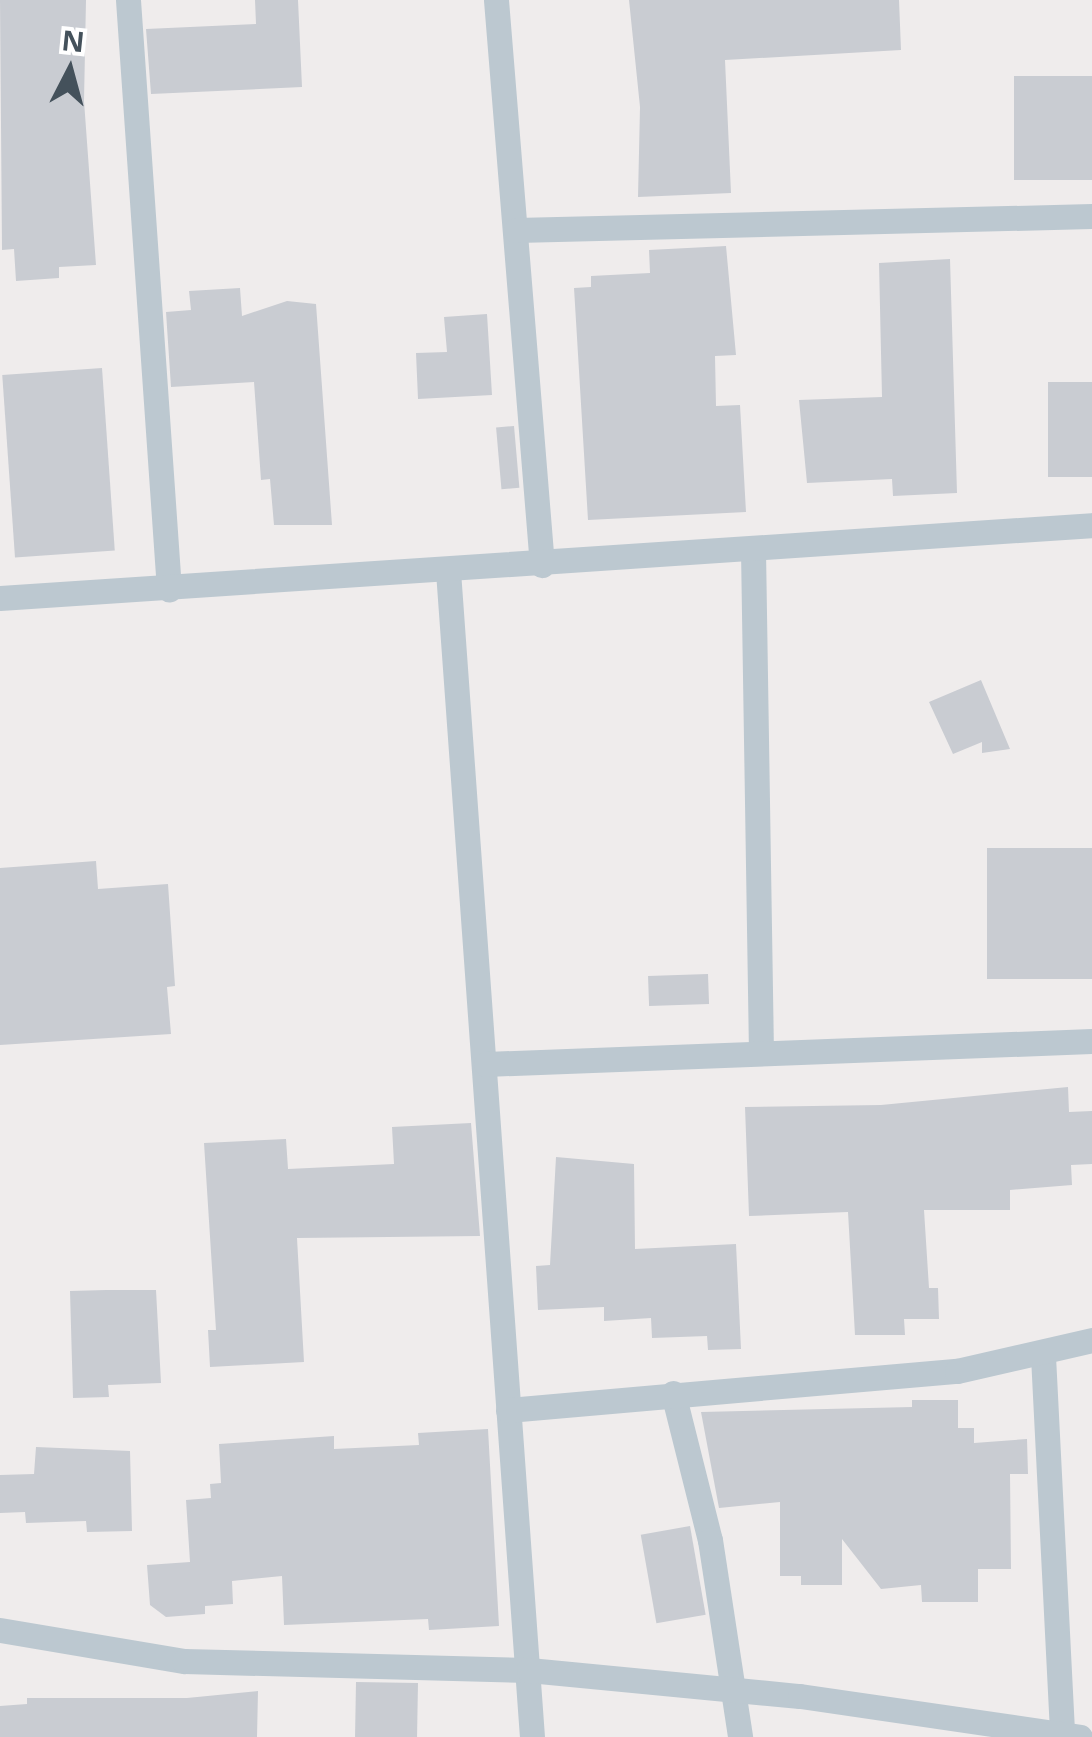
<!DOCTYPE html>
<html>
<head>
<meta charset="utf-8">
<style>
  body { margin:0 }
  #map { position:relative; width:1092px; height:1737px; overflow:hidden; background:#efecec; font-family:"Open Sans",sans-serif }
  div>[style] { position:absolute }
  .building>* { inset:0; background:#c9ccd2; transform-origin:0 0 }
  .minor>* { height:25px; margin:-12.5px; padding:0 12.5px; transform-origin:12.5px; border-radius:12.5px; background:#bcc8d0 }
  span { translate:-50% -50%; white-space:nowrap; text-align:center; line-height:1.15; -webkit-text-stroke:9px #fff; paint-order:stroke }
  .north { position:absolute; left:20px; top:20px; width:100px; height:100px; -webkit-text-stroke:8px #fff; paint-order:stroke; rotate:6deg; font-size:28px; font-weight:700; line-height:40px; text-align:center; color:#44515b }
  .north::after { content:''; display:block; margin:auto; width:35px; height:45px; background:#44515b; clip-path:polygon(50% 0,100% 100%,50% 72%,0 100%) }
</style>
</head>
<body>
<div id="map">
  <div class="building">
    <div style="clip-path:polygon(0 0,86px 0,84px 101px,96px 265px,59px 267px,59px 278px,16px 281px,14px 249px,2px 250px)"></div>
    <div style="clip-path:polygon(255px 0,298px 0,302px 87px,151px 94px,146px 29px,256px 24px)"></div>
    <div style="clip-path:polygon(629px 0,899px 0,901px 50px,725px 60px,731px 193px,638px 197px,640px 107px)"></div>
    <div style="left:1092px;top:76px;width:104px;height:78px;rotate:90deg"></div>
    <div style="clip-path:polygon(726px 246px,736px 355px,715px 356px,716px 406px,740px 405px,746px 512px,588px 520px,574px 288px,591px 287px,591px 276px,650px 273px,649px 250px)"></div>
    <div style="clip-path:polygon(950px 259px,957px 493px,893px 496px,892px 479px,807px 483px,799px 400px,882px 397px,879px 263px)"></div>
    <div style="clip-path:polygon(240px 288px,242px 316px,287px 301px,316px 304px,332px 525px,274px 525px,270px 479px,261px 480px,254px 382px,171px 387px,166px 312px,191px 310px,189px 291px)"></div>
    <div style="clip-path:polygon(487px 314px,492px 395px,418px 399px,416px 353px,447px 352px,444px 317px)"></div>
    <div style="left:102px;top:368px;width:183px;height:100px;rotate:86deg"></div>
    <div style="left:1092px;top:382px;width:95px;height:44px;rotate:90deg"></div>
    <div style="left:514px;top:426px;width:62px;height:18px;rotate:85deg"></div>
    <div style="clip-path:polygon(981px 680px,1010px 749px,982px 753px,982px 742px,953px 754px,929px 702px)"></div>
    <div style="left:1092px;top:848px;width:131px;height:105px;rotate:90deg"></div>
    <div style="clip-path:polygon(96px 861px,98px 889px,168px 884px,175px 986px,167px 987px,171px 1034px,0 1045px,0 868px)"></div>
    <div style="left:708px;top:974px;width:30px;height:60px;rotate:88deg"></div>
    <div style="clip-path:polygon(1068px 1087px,1069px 1112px,1092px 1111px,1092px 1164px,1071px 1165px,1072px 1185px,1010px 1190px,1010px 1210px,924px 1210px,929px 1288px,938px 1288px,939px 1319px,904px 1319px,905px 1335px,855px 1335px,848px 1212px,749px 1216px,745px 1107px,881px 1105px)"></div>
    <div style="clip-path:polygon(471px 1123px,480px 1236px,297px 1238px,304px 1362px,210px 1367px,208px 1330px,216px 1330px,204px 1143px,286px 1139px,288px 1169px,394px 1164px,392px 1127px)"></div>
    <div style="clip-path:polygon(556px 1157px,634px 1164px,635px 1249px,736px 1244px,741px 1349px,708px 1350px,707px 1336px,652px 1338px,651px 1318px,604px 1321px,604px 1307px,538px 1310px,536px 1266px,550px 1265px)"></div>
    <div style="clip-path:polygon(106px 1290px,156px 1290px,161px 1383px,108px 1385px,109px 1397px,73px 1398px,70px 1291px)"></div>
    <div style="clip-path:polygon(912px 1400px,958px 1400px,958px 1428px,974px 1428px,974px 1443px,1027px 1439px,1028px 1474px,1010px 1474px,1011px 1569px,978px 1569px,978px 1602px,922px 1602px,921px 1585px,881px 1589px,842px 1539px,842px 1585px,801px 1585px,801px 1576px,780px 1576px,780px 1502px,719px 1508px,701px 1412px,912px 1407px)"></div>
    <div style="clip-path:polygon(488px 1429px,499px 1626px,429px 1630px,428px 1619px,284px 1625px,282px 1576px,232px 1581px,233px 1604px,205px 1606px,205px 1614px,166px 1617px,150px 1605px,147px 1565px,190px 1562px,186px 1500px,211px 1498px,210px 1484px,221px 1483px,219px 1444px,334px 1436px,334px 1449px,419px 1445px,418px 1433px)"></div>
    <div style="clip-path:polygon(36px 1447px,130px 1451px,132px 1531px,87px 1532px,86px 1521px,26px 1523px,25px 1512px,0 1513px,0 1475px,34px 1474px)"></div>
    <div style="left:690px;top:1526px;width:90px;height:50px;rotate:80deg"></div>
    <div style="left:356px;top:1682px;width:62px;height:55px;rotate:1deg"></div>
    <div style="clip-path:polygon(258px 1691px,257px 1737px,0 1737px,0 1706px,27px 1704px,27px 1698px,187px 1698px)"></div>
  </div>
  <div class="minor">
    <div style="left:128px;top:0;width:591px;rotate:86.02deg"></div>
    <div style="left:496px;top:0;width:567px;rotate:85.35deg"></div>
    <div style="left:516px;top:230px;width:576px;rotate:-1.39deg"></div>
    <div style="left:753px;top:550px;width:503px;rotate:89.09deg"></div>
    <div style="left:448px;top:571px;width:1169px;rotate:85.88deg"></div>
    <div style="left:0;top:598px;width:1094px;rotate:-3.82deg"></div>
    <div style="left:486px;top:1064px;width:606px;rotate:-2.17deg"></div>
    <div style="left:1043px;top:1356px;width:379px;rotate:87.1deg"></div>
    <div style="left:673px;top:1393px;width:152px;rotate:75.9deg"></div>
    <div style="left:710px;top:1540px;width:199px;rotate:81.3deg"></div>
    <div style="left:508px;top:1410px;width:451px;rotate:-5deg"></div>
    <div style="left:957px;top:1371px;width:139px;rotate:-12.9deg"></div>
    <div style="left:0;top:1630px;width:187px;rotate:9.6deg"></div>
    <div style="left:184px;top:1661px;width:345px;rotate:1.5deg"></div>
    <div style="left:529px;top:1670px;width:272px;rotate:5.5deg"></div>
    <div style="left:800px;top:1696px;width:283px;rotate:8.3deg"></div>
  </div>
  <div class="north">N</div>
</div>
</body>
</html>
